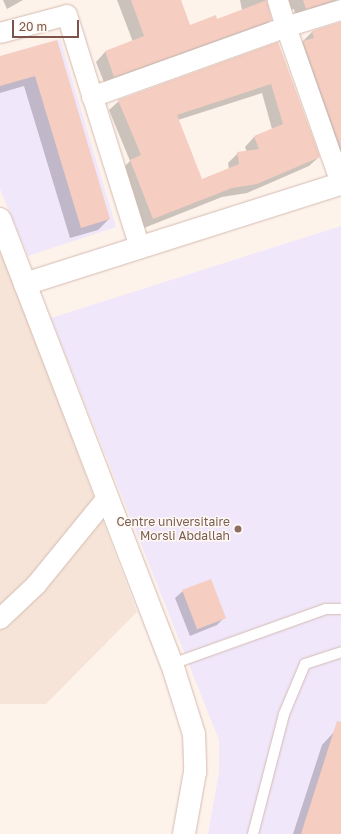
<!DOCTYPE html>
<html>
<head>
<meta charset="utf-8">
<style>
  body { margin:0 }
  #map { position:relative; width:341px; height:834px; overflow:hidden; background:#fef3eb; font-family:"Golos Text",sans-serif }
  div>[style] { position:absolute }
  .residential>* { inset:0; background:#f6e4d8 }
  .education>* { inset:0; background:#f0e7fb }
  .shadow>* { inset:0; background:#0003 }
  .building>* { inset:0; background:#f5cdc1; transform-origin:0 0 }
  .roads { filter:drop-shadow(0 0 1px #d4bbb1) drop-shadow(0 0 1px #d4bbb1) }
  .service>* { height:10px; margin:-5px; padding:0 5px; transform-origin:5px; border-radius:5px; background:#fff }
  .minor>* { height:20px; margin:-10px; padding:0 10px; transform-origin:10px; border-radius:10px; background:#fff }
  .tertiary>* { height:22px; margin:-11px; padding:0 11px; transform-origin:11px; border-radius:11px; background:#fff }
  .dots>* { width:11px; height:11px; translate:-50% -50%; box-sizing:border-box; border:2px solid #fff8f2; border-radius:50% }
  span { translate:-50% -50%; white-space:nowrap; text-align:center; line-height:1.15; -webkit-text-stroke:3px #fff8f2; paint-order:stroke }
  .education-label { font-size:12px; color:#785e54 }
  .right { translate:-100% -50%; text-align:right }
  .scale { position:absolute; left:12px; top:20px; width:67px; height:18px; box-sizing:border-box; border:2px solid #7c544b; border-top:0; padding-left:5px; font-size:12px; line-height:14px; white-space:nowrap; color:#7c544b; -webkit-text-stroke:3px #fff8f2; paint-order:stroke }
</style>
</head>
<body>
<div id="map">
  <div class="residential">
    <div style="clip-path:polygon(0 245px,137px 612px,46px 704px,0 704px)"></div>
  </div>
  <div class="education">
    <div style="clip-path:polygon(60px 39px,116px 227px,28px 256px,0 189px,0 56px)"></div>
    <div style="clip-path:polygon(341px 226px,341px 834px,208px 834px,219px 772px,219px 740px,51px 318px)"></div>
  </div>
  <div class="shadow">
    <div style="clip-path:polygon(3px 0,23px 0,7px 9px)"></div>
    <div style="clip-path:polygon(117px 0,180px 0,190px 26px,217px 20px,242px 10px,240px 0,266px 0,271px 20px,261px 29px,105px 85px,96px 62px,105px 52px,133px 42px)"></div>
    <div style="clip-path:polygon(273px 0,341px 0,341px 8px,296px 18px,294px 9px,282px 12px)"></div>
    <div style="clip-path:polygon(341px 23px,341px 159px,302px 42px,312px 32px)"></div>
    <div style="clip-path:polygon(57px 41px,109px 219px,98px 230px,70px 238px,24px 86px,0 93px,0 57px)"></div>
    <div style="clip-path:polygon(evenodd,277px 44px,319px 157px,309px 166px,247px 193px,222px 197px,144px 228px,121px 170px,130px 161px,109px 110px,119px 101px,277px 44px,262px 93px,272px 129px,254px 137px,245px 147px,247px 152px,238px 153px,228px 163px,229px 169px,201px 180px,178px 120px,262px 93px)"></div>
    <div style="clip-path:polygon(183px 591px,225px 617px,217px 625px,190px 636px,175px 598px)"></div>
    <div style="clip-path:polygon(334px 732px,341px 734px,341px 834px,293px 834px,322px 745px)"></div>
  </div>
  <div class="building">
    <div style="clip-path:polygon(131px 0,181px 0,190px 25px,216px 15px,217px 19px,267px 0,272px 20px,114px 77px,105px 51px,144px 36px)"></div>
    <div style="clip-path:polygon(303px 0,334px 0,306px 9px)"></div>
    <div style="clip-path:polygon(341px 22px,341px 148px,303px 41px,314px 38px,312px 31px)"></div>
    <div style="clip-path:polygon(57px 40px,110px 219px,81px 228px,35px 76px,0 86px,0 56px)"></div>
    <div style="clip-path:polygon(evenodd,278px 42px,320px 157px,257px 184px,232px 188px,153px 219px,130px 160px,141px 155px,118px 100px,278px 42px,271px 84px,283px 124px,254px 136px,259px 149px,237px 152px,239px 164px,202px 179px,177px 115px,271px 84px)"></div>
    <div style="left:211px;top:579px;width:42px;height:31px;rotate:69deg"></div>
    <div style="clip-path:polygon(337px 721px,341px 722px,341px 834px,301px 834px)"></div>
  </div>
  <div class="roads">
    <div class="service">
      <div style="left:172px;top:664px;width:164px;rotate:-19.7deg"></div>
      <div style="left:326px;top:609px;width:15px"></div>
      <div style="left:253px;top:834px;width:124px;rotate:-75.5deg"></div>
      <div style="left:284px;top:714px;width:54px;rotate:-67.2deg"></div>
      <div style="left:305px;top:664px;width:38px;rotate:-18deg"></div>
    </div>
    <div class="minor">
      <div style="left:341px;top:10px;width:58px;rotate:162.8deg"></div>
      <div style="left:286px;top:27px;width:165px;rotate:70.6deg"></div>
      <div style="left:0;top:33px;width:69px;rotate:-15deg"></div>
      <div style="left:67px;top:15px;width:244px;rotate:72.6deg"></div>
      <div style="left:92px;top:97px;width:206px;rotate:-19.8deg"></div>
      <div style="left:286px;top:27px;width:28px;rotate:-107deg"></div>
      <div style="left:0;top:619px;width:50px;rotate:-43.4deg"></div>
      <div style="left:36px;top:585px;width:112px;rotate:-50.8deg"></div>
    </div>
    <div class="tertiary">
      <div style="left:0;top:219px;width:477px;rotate:68.9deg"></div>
      <div style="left:172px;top:664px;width:73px;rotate:72.6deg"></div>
      <div style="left:194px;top:734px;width:38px;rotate:88deg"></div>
      <div style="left:195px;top:772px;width:63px;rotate:100.1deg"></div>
      <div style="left:25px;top:284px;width:331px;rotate:-17.6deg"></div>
    </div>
  </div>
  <div class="dots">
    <div style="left:238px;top:529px;background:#8d6e63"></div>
  </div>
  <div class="education-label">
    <span class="right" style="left:230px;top:529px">Centre universitaire<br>Morsli Abdallah</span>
  </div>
  <div class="scale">20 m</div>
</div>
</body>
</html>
